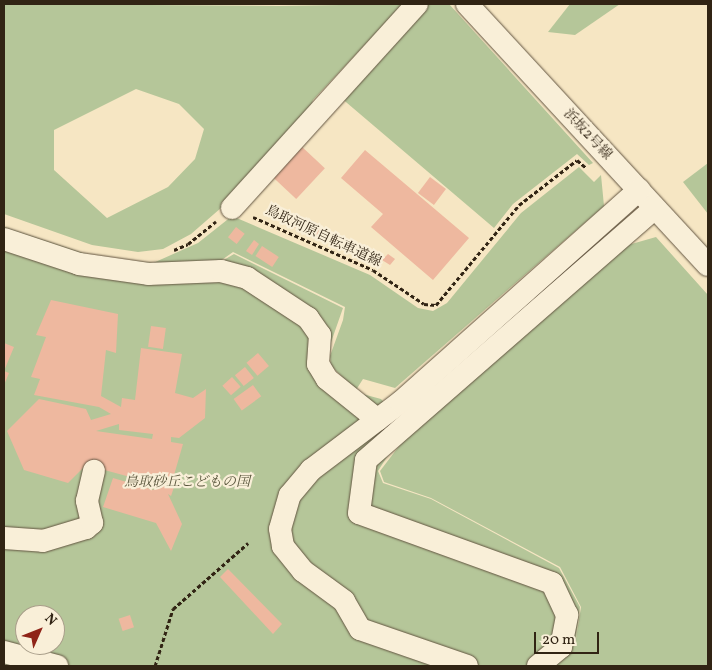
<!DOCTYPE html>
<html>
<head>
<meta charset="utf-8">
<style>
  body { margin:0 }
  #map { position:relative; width:712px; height:670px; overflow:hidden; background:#f6e6c3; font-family:Vollkorn,"Noto Serif JP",serif }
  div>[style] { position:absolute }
  .green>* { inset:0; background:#b5c699 }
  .building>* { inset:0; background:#eeb89f; transform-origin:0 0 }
  .path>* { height:3px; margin-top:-1.5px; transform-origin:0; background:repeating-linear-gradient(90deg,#312414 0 4px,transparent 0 6.5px) }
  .roads { filter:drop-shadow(0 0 1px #625440) drop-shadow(0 0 1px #625440) }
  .minor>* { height:22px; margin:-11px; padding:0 11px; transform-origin:11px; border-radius:11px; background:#f9efd8 }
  span { translate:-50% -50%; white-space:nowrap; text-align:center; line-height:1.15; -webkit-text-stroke:4.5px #f9efd8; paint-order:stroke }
  .street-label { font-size:14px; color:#312414 }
  .park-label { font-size:14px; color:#59553c; font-style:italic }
  .frame { position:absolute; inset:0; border:5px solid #312414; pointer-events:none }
  .north { position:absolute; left:15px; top:605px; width:50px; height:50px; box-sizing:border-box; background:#f9efd8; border:1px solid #a99e8a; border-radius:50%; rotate:46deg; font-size:14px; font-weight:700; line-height:20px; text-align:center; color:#312414 }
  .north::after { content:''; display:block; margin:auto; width:18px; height:22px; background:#8f2418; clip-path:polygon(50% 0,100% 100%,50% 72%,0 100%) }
  .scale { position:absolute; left:534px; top:632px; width:65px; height:22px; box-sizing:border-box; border:2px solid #312414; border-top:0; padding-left:6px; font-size:15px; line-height:18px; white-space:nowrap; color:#312414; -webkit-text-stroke:4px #f9efd8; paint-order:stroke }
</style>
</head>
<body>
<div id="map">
  <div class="green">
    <div style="clip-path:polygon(evenodd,4px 4px,278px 6px,403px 4px,313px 100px,308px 116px,229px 201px,191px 234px,163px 249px,138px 252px,92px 245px,4px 214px,4px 4px,136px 89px,179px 104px,204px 129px,195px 159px,168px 187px,107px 218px,54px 170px,54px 130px,136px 89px)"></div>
    <div style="clip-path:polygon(428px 4px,449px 4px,593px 163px,589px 165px,577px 154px,513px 204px,494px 228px,340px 97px)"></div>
    <div style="clip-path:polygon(570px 4px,620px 4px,575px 35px,548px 32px)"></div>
    <div style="clip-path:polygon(708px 163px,708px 214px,683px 182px)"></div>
    <div style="clip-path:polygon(evenodd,579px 167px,594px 182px,601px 175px,604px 206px,395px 388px,363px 379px,356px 390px,331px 366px,330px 356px,343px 320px,345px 307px,233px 252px,212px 267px,234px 254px,343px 308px,329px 348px,329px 368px,355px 392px,381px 399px,410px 432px,392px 449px,378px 471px,383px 483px,431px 499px,559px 568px,580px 607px,574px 651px,581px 607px,560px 567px,431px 498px,384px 482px,380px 471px,403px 441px,628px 245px,656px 237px,708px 295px,708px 666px,4px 666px,4px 227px,92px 256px,153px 263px,198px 243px,232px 216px,370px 275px,418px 308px,433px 311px,447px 303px,521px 213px,579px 167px,25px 615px,55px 615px,55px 645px,25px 645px,25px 615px)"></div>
  </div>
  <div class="building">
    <div style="left:300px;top:145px;width:34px;height:42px;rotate:43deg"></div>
    <div style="clip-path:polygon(365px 150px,469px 238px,433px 280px,371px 227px,383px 214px,341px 178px)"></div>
    <div style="left:430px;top:177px;width:20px;height:20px;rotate:37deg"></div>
    <div style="left:292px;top:217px;width:82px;height:9px;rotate:23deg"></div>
    <div style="left:236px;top:227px;width:11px;height:13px;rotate:38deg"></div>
    <div style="clip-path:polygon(254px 240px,259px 244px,252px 255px,246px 251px)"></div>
    <div style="left:262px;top:246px;width:20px;height:12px;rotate:33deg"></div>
    <div style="clip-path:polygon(388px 254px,395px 259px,390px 265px,382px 260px)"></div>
    <div style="clip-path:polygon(evenodd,51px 300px,118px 314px,116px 353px,106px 350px,101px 396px,121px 407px,122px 398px,135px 400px,141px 348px,182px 354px,175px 393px,193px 398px,206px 389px,205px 418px,179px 438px,171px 437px,171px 442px,183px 444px,172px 482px,175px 484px,171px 496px,168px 494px,182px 524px,171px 551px,156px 523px,103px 507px,113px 478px,154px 490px,156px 484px,86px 465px,68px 483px,24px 470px,7px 431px,39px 399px,86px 409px,91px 420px,111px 414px,99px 407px,34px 395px,40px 379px,31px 377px,46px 337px,36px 335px,51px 300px,119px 424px,119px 430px,153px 434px,152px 439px,96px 431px,119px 424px)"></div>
    <div style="left:151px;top:326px;width:15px;height:21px;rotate:8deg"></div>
    <div style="clip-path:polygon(4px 343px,14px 347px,4px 371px,9px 373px,4px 385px)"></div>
    <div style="left:258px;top:353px;width:17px;height:15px;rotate:50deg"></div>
    <div style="left:245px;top:367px;width:14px;height:13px;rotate:51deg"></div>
    <div style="left:232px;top:377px;width:13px;height:13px;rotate:48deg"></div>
    <div style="left:253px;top:385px;width:14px;height:24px;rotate:54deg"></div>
    <div style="clip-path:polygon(228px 569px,282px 624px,273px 634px,220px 577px)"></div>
    <div style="left:130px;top:615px;width:13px;height:12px;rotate:72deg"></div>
  </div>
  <div class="path">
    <div style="left:253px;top:217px;width:131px;rotate:23.8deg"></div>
    <div style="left:373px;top:270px;width:61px;rotate:33.7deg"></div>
    <div style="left:424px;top:304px;width:12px;rotate:5deg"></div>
    <div style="left:436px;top:305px;width:130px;rotate:-50.3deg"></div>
    <div style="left:519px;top:205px;width:73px;rotate:-37.8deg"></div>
    <div style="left:577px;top:160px;width:11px;rotate:41deg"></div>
    <div style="left:174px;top:250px;width:15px;rotate:-23deg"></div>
    <div style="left:188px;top:244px;width:36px;rotate:-39deg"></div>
    <div style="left:155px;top:666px;width:60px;rotate:-72.5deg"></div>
    <div style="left:173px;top:609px;width:100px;rotate:-41.3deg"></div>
  </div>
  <div class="roads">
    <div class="minor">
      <div style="left:467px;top:4px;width:355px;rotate:47.3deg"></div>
      <div style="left:232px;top:208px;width:275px;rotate:-47.8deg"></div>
      <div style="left:4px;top:239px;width:79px;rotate:18.4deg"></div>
      <div style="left:79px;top:264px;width:70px;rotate:8.2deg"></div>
      <div style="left:148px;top:274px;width:73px;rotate:-2.4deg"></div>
      <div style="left:221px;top:271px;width:27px;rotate:15deg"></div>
      <div style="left:247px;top:278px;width:73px;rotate:33.3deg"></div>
      <div style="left:308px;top:318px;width:21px;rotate:55deg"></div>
      <div style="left:320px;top:335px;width:29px;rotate:94deg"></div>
      <div style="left:318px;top:364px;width:17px;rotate:59deg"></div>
      <div style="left:327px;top:379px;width:65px;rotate:38.8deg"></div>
      <div style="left:4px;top:538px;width:39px;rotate:4deg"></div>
      <div style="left:43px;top:541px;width:45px;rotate:-16.8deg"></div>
      <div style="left:86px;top:528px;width:8px;rotate:-40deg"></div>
      <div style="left:92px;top:523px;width:23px;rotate:-103deg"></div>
      <div style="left:87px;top:501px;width:31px;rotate:-77deg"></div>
      <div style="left:4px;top:652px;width:55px;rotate:14.8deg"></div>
      <div style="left:467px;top:666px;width:113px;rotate:-160.9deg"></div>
      <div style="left:360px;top:629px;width:32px;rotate:-120deg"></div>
      <div style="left:344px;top:601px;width:51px;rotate:-143.8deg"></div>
      <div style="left:303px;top:571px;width:32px;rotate:-129deg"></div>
      <div style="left:283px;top:546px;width:17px;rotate:-100deg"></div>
      <div style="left:280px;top:529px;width:35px;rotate:-74deg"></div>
      <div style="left:290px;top:495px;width:33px;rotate:-50deg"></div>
      <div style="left:311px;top:470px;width:113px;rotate:-37.1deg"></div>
      <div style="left:401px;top:402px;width:319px;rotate:-41.7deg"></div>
      <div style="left:538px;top:666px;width:30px;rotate:-40deg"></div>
      <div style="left:561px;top:647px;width:33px;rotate:-79deg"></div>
      <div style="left:567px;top:615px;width:35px;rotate:-115deg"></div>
      <div style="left:552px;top:583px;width:205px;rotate:-160.1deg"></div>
      <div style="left:359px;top:513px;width:53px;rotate:-82.5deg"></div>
      <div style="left:366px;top:460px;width:383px;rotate:-41.1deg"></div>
    </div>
  </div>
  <div class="street-label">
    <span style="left:587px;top:135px;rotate:47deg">浜坂2号線</span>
    <span style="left:323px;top:237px;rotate:25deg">鳥取河原自転車道線</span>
  </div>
  <div class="park-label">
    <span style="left:187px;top:483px">鳥取砂丘こどもの国</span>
  </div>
  <div class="frame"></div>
  <div class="north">N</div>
  <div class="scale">20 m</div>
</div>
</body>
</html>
